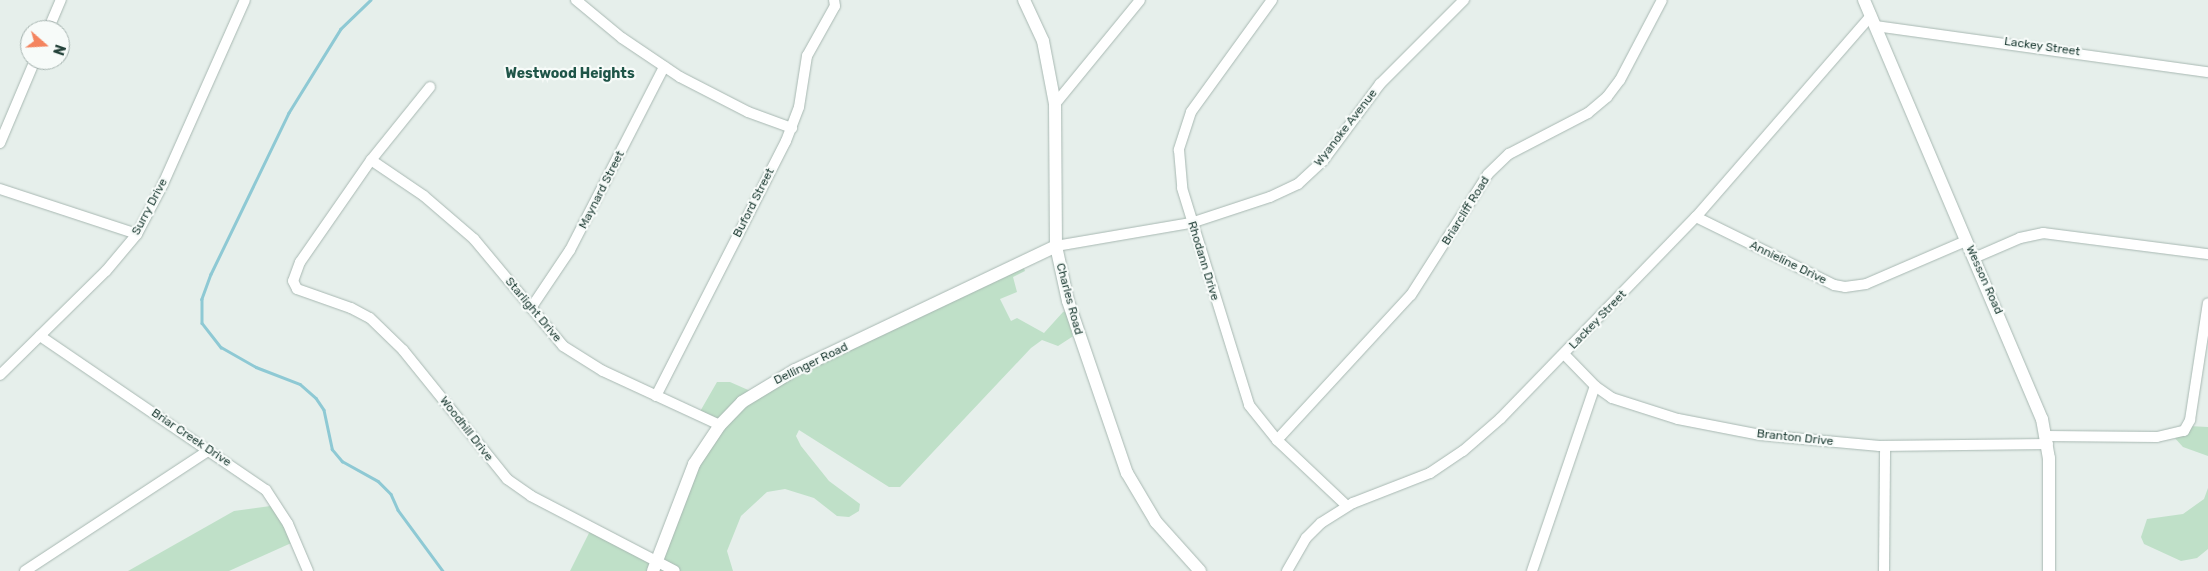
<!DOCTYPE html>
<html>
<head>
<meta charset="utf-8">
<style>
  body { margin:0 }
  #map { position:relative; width:2208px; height:571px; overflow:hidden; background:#e6efeb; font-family:Rubik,sans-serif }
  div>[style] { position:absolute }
  .green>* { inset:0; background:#bfe0c8 }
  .stream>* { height:2.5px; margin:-1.25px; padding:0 1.25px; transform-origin:1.25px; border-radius:1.25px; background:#8ec9d4 }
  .roads { filter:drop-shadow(0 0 1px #a8b8b2) drop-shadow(0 0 1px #a8b8b2) }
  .minor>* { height:10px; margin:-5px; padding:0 5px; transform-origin:5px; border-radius:5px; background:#fff }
  .tertiary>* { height:12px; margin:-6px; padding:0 6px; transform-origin:6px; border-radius:6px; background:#fff }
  span { translate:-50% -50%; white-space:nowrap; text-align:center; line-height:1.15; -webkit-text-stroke:4.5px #f7fbf9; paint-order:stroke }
  .street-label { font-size:12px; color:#24423a }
  .neighbourhood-label { font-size:14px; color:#1f5548; font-weight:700 }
  .north { position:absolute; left:20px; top:20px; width:50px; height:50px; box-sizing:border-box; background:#f7fbf9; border:1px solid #a3b1ad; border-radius:50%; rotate:109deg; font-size:14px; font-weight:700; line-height:20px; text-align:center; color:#24423a }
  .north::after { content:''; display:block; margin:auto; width:18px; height:22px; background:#f4845f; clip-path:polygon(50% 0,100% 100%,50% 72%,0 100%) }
</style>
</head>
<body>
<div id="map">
  <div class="green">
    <div style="clip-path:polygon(1021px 260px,1025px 271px,1013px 277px,1017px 292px,1000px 299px,1011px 321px,1017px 318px,1044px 333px,1063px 312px,1070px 310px,1078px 333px,1058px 346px,1042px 340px,1031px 348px,900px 487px,889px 487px,799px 430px,796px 436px,801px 446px,829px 481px,860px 504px,859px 511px,849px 517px,837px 516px,814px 498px,785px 489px,767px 492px,741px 516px,727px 551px,733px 571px,570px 571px,592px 527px,656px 561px,680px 497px,720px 426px,698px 415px,717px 382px,730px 382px,755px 393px)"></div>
    <div style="clip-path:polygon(2188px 426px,2208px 427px,2208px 456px,2183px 447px,2173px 436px)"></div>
    <div style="clip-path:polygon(2208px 488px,2208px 549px,2197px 558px,2181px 561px,2144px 544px,2141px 537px,2147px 519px,2183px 514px,2204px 499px)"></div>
    <div style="clip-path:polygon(278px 505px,298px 540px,229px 571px,128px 571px,234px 511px)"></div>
  </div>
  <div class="stream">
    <div style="left:371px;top:0;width:42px;rotate:136deg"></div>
    <div style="left:341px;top:29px;width:99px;rotate:121.8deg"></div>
    <div style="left:289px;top:113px;width:179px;rotate:115.8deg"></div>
    <div style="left:211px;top:274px;width:27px;rotate:110deg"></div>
    <div style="left:202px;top:299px;width:24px;rotate:90deg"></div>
    <div style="left:202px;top:323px;width:31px;rotate:52deg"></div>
    <div style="left:221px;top:347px;width:40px;rotate:29.7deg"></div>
    <div style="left:256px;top:367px;width:47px;rotate:21.1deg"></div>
    <div style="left:300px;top:384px;width:21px;rotate:41deg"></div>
    <div style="left:316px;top:398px;width:14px;rotate:56deg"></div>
    <div style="left:324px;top:410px;width:40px;rotate:78deg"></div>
    <div style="left:332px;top:449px;width:16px;rotate:50deg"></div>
    <div style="left:342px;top:461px;width:41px;rotate:29.1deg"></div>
    <div style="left:378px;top:481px;width:18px;rotate:45deg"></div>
    <div style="left:391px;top:494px;width:17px;rotate:66deg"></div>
    <div style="left:398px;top:510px;width:76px;rotate:53.6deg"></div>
  </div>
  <div class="roads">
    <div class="minor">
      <div style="left:576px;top:0;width:60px;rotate:39.6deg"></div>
      <div style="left:622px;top:38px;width:70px;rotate:33.9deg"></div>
      <div style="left:680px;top:77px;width:76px;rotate:27.2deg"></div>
      <div style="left:748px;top:112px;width:47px;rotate:20deg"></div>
      <div style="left:1272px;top:0;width:138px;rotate:125.9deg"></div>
      <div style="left:1191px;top:112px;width:40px;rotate:108deg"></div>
      <div style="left:1179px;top:150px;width:38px;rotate:85deg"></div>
      <div style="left:1182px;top:188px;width:227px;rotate:72.8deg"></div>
      <div style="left:1249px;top:405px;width:45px;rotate:51.3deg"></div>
      <div style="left:1277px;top:440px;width:96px;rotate:43.3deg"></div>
      <div style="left:1875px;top:26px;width:336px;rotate:7.9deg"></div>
      <div style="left:48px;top:30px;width:33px;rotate:-67deg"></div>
      <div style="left:430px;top:87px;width:94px;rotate:128.9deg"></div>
      <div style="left:371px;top:160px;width:124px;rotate:124.8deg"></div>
      <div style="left:300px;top:262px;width:20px;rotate:110deg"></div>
      <div style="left:293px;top:281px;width:9px;rotate:63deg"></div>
      <div style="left:297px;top:289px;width:57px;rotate:19.4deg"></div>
      <div style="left:351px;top:308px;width:21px;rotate:28deg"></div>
      <div style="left:370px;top:318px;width:46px;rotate:44.1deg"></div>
      <div style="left:403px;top:350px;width:166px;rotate:51.1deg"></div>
      <div style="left:507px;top:479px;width:29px;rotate:35deg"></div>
      <div style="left:531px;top:496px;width:162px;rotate:27.5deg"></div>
      <div style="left:1055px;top:104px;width:134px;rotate:-50.7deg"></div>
      <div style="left:0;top:143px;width:90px;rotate:-67.1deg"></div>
      <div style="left:371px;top:160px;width:64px;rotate:34.2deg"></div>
      <div style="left:424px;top:196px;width:66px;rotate:40.7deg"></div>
      <div style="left:474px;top:239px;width:139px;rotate:50.2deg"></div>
      <div style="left:563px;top:346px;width:47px;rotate:32deg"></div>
      <div style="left:603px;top:371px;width:129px;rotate:24.8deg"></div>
      <div style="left:0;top:189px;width:144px;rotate:18.2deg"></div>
      <div style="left:1696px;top:217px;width:154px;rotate:26.2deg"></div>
      <div style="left:1834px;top:285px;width:11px;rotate:10deg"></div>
      <div style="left:1845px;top:287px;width:21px;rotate:-8deg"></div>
      <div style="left:1866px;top:284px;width:109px;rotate:-23.3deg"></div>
      <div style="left:1056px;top:246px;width:137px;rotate:-9.7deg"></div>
      <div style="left:1191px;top:223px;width:83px;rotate:-18.2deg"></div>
      <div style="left:1270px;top:197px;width:31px;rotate:-25deg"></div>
      <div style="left:1298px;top:184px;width:34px;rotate:-43deg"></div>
      <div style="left:1323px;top:161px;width:96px;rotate:-53.5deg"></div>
      <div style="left:1380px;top:84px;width:119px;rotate:-45deg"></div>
      <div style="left:1974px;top:258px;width:50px;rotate:-23.5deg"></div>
      <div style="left:2020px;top:238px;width:24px;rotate:-12deg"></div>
      <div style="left:2043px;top:233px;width:166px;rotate:7.3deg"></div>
      <div style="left:531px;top:308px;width:70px;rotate:-56.1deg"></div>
      <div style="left:570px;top:250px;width:206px;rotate:-62.8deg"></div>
      <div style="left:40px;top:336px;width:273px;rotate:34.3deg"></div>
      <div style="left:266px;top:490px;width:40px;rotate:57.1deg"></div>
      <div style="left:288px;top:524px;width:51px;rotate:66.9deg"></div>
      <div style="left:1564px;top:354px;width:45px;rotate:45.9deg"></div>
      <div style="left:1595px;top:386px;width:21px;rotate:35deg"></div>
      <div style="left:1612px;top:398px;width:69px;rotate:17.7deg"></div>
      <div style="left:1678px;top:419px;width:84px;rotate:11deg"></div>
      <div style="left:1760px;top:435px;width:120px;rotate:5.3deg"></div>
      <div style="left:1879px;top:446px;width:169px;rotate:-0.7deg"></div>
      <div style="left:0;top:375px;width:148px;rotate:-44.5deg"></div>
      <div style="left:106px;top:271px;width:48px;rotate:-50deg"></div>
      <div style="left:137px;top:234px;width:56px;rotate:-62.5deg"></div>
      <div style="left:163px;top:184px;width:201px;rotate:-66deg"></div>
      <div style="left:656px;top:396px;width:286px;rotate:-63deg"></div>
      <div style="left:786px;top:141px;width:36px;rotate:-69deg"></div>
      <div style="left:799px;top:107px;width:52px;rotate:-81.1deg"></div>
      <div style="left:807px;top:56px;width:57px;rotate:-60.8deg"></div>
      <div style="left:835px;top:6px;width:6px;rotate:-99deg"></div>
      <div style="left:2046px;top:436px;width:111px;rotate:0.5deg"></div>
      <div style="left:2157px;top:437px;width:28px;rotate:-13deg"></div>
      <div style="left:2184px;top:431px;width:13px;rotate:-61deg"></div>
      <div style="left:2190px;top:420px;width:118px;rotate:-81.3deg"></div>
      <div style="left:1277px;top:440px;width:197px;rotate:-47.3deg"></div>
      <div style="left:1411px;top:295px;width:143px;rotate:-57.5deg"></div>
      <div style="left:1488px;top:174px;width:29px;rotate:-44deg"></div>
      <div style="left:1509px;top:154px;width:89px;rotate:-27.4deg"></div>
      <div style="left:1588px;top:113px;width:25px;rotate:-40deg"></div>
      <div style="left:1607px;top:97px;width:21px;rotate:-53deg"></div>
      <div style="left:1620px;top:80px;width:90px;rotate:-62.3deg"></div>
      <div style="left:25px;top:571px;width:220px;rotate:-33.3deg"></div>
      <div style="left:1287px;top:571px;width:38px;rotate:-60deg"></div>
      <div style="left:1306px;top:538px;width:21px;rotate:-45deg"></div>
      <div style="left:1321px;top:523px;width:38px;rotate:-32deg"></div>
      <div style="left:1353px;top:503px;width:83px;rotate:-21.3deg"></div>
      <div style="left:1430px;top:473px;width:40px;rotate:-34deg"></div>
      <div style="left:1463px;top:451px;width:50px;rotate:-41deg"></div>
      <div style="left:1501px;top:418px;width:280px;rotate:-45.9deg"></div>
      <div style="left:1696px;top:217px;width:267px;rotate:-49deg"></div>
      <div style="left:1532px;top:571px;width:195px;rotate:-71.2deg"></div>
      <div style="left:1884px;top:571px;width:125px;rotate:-89.5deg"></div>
    </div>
    <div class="tertiary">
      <div style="left:1024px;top:0;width:45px;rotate:65.1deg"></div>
      <div style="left:1043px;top:41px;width:64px;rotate:79.2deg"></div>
      <div style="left:1055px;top:104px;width:142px;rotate:89.6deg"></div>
      <div style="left:1056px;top:246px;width:56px;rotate:77.7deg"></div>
      <div style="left:1068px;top:301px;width:182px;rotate:71.1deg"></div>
      <div style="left:1127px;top:473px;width:57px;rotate:59.4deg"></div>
      <div style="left:1156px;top:522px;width:66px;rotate:48.1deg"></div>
      <div style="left:1864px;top:0;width:455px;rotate:67deg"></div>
      <div style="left:2042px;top:419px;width:40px;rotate:80deg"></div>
      <div style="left:2049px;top:458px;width:113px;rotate:90deg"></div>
      <div style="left:653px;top:571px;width:115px;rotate:-69deg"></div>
      <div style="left:694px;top:464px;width:47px;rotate:-56.3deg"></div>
      <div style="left:720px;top:425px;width:32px;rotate:-46deg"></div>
      <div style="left:742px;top:402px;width:62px;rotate:-31.1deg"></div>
      <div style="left:795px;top:370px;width:289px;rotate:-25.4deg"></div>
    </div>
  </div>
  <div class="street-label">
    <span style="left:2042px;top:47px;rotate:8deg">Lackey Street</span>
    <span style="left:1346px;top:128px;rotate:-52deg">Wyanoke Avenue</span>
    <span style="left:602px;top:190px;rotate:-63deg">Maynard Street</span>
    <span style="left:754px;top:203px;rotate:-63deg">Buford Street</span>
    <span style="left:150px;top:207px;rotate:-62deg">Surry Drive</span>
    <span style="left:1466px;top:211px;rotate:-58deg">Briarcliff Road</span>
    <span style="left:1203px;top:261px;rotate:73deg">Rhodann Drive</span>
    <span style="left:1788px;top:263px;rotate:26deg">Annieline Drive</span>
    <span style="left:1984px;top:280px;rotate:66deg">Wesson Road</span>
    <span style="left:1069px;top:299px;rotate:75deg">Charles Road</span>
    <span style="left:533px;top:310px;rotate:50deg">Starlight Drive</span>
    <span style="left:1598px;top:320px;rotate:-46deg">Lackey Street</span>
    <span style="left:811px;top:364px;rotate:-26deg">Dellinger Road</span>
    <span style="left:466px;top:429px;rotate:52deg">Woodhill Drive</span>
    <span style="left:191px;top:438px;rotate:34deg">Briar Creek Drive</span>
    <span style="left:1795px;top:438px;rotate:6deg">Branton Drive</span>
  </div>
  <div class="neighbourhood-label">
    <span style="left:570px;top:74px">Westwood Heights</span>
  </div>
  <div class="north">N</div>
</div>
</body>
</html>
